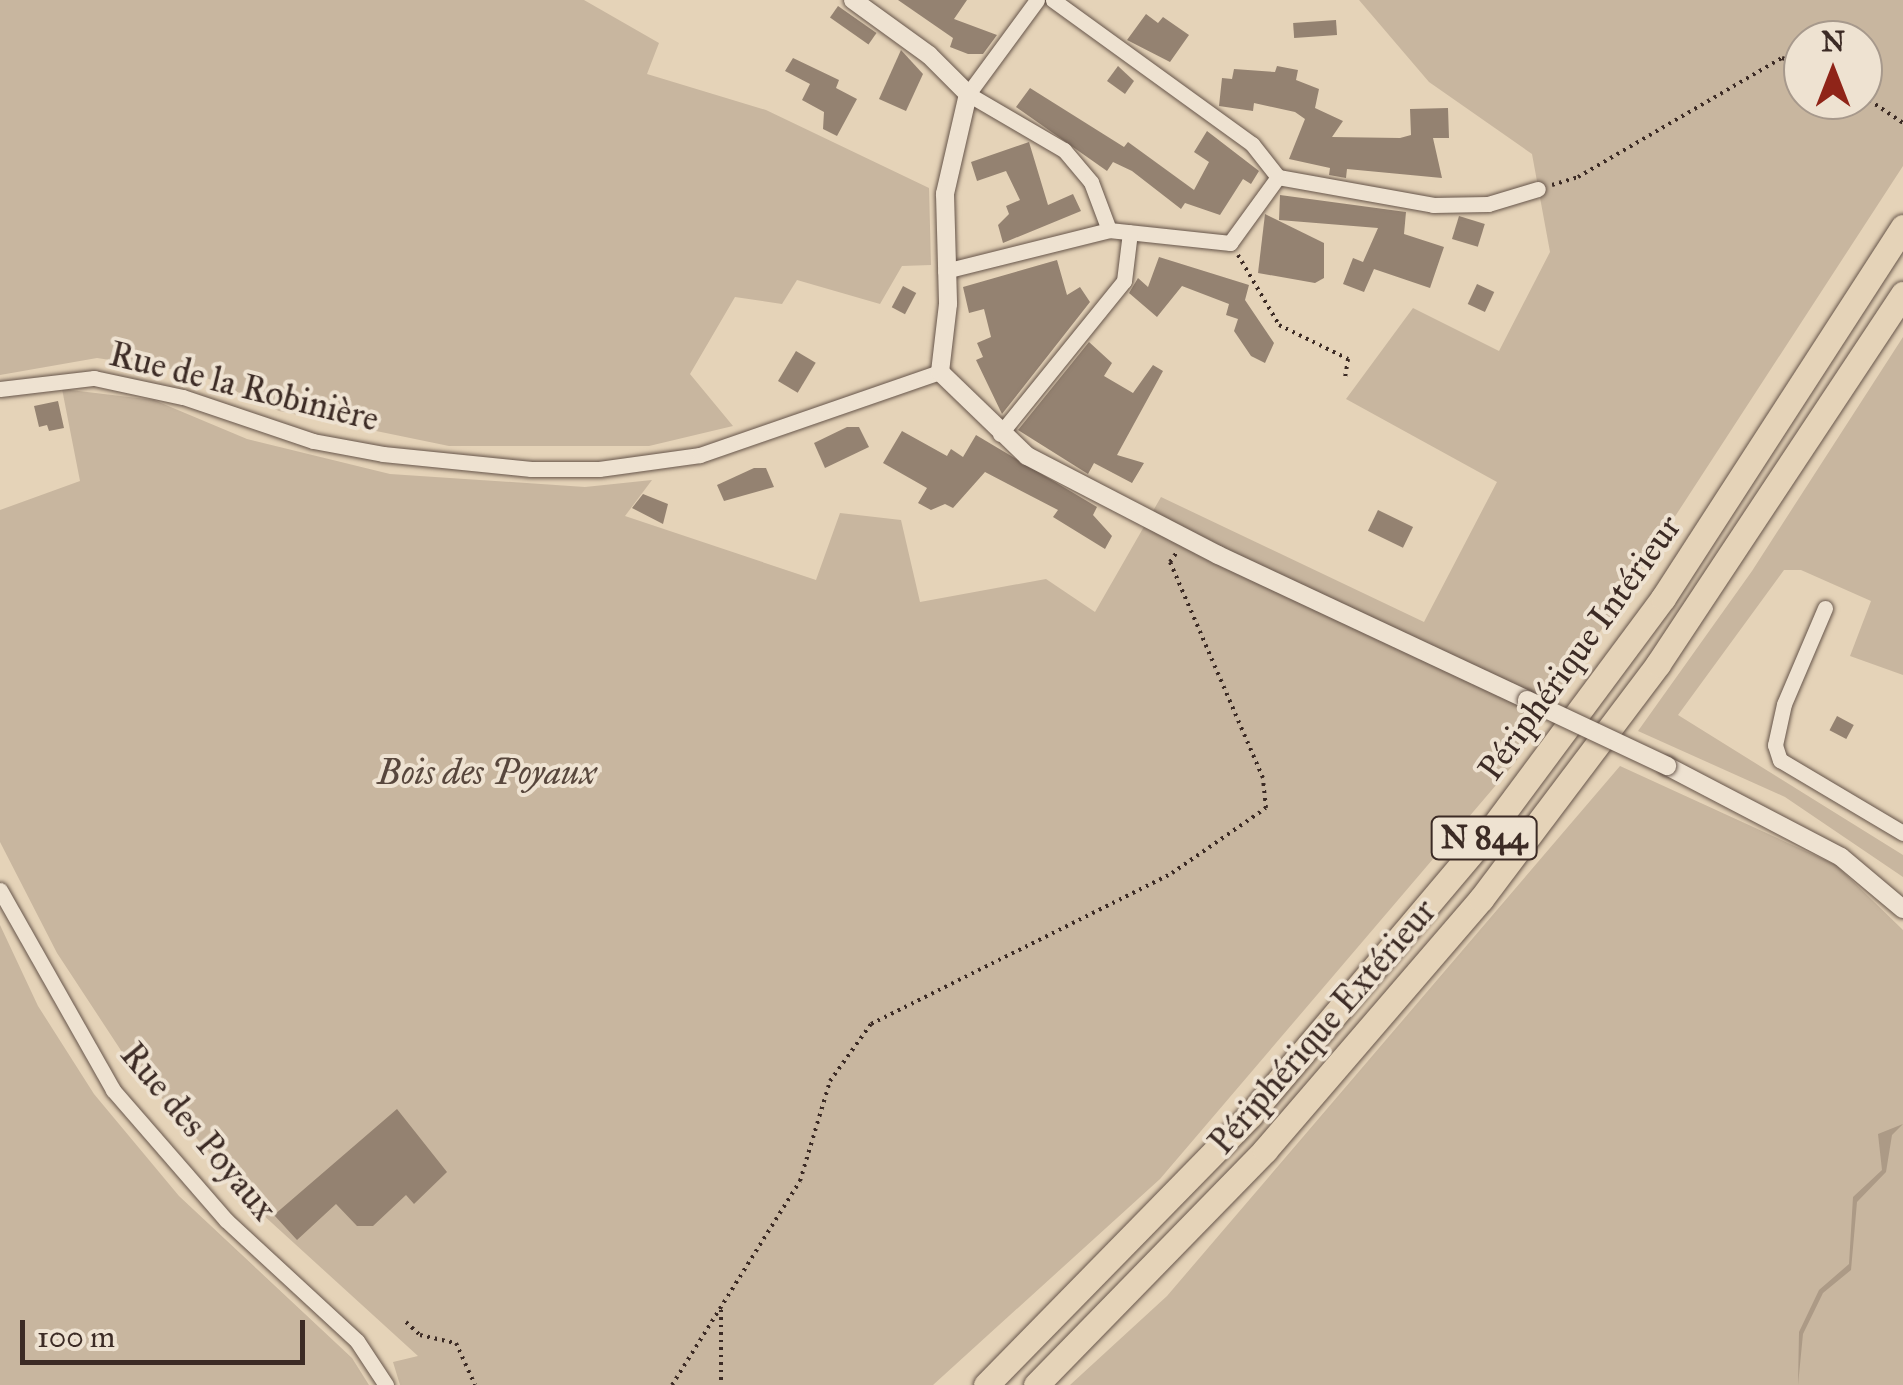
<!DOCTYPE html>
<html>
<head>
<meta charset="utf-8">
<style>
  body { margin:0 }
  #map { position:relative; width:1903px; height:1385px; overflow:hidden; background:#e5d3b8; font-family:"IM FELL Great Primer",serif }
  div>[style] { position:absolute }
  .green>* { inset:0; background:#c8b69f }
  .water>* { inset:0; background:#ac9a86 }
  .building>* { inset:0; background:#948271; transform-origin:0 0 }
  .path>* { height:4px; margin-top:-2px; transform-origin:0; background:repeating-linear-gradient(90deg,#3c2b25 0 2.5px,transparent 0 7.5px) }
  .roads { filter:drop-shadow(0 0 2px #66554a) drop-shadow(0 0 2px #66554a) }
  .minor>* { height:15px; margin:-7.5px; padding:0 7.5px; transform-origin:7.5px; border-radius:7.5px; background:#eee2d1 }
  .tertiary>* { height:18px; margin:-9px; padding:0 9px; transform-origin:9px; border-radius:9px; background:#eee2d1 }
  .trunk>* { height:25px; margin:-12.5px; padding:0 12.5px; transform-origin:12.5px; border-radius:12.5px; background:#e5d3b8 }
  .bridges { filter:drop-shadow(0 0 2px #66554a) drop-shadow(0 0 2px #66554a) }
  .tertiary-bridge>* { height:18px; margin:-9px; padding:0 9px; transform-origin:9px; border-radius:9px; background:#eee2d1 }
  span { translate:-50% -50%; white-space:nowrap; text-align:center; line-height:1.15; -webkit-text-stroke:8px #eee2d1; paint-order:stroke }
  .shield-label span { padding:2px 8px; background:#eee2d1; border:2px solid; border-radius:8px; -webkit-text-stroke-width:0 }
  .shield-label { font-size:32px; color:#3c2b25; font-weight:700 }
  .street-label { font-size:35px; color:#3c2b25 }
  .park-label { font-size:35px; color:#58473d; font-style:italic }
  .north { position:absolute; left:1783px; top:20px; width:100px; height:100px; box-sizing:border-box; background:#eee2d1; border:2px solid #a7998c; border-radius:50%; rotate:0deg; font-size:28px; font-weight:700; line-height:40px; text-align:center; color:#3c2b25 }
  .north::after { content:''; display:block; margin:auto; width:35px; height:45px; background:#8f2418; clip-path:polygon(50% 0,100% 100%,50% 72%,0 100%) }
  .scale { position:absolute; left:20px; top:1320px; width:285px; height:45px; box-sizing:border-box; border:5px solid #3c2b25; border-top:0; padding-left:12px; font-size:30px; line-height:35px; white-space:nowrap; color:#3c2b25; -webkit-text-stroke:8px #eee2d1; paint-order:stroke }
</style>
</head>
<body>
<div id="map">
  <div class="green">
    <div style="clip-path:polygon(0 0,584px 0,659px 43px,647px 74px,766px 110px,929px 188px,931px 265px,902px 266px,880px 304px,797px 280px,782px 304px,735px 297px,690px 374px,733px 426px,649px 446px,449px 446px,279px 411px,196px 373px,97px 358px,0 375px)"></div>
    <div style="clip-path:polygon(evenodd,1359px 0,1903px 0,1903px 166px,1514px 764px,1160px 1179px,933px 1385px,400px 1385px,393px 1362px,418px 1356px,261px 1213px,122px 1052px,57px 953px,0 842px,0 510px,80px 481px,62px 389px,154px 400px,247px 439px,390px 474px,585px 487px,652px 480px,625px 516px,816px 580px,840px 513px,901px 520px,920px 602px,1046px 579px,1095px 612px,1161px 497px,1424px 622px,1497px 482px,1346px 399px,1413px 308px,1499px 351px,1550px 252px,1532px 154px,1429px 82px,1359px 0,1803px 40px,1863px 40px,1863px 100px,1803px 100px,1803px 40px)"></div>
    <div style="clip-path:polygon(1903px 337px,1903px 675px,1850px 656px,1871px 601px,1801px 570px,1784px 570px,1678px 715px,1903px 855px,1903px 877px,1785px 797px,1638px 731px,1752px 571px)"></div>
    <div style="clip-path:polygon(1620px 766px,1836px 865px,1903px 930px,1903px 1385px,1070px 1385px,1167px 1296px)"></div>
    <div style="clip-path:polygon(0 925px,38px 1006px,94px 1094px,179px 1196px,352px 1358px,369px 1385px,0 1385px)"></div>
  </div>
  <div class="water">
    <div style="clip-path:polygon(1903px 1124px,1892px 1135px,1886px 1172px,1857px 1202px,1851px 1270px,1823px 1293px,1803px 1334px,1798px 1385px,1799px 1332px,1819px 1290px,1849px 1264px,1853px 1197px,1882px 1170px,1878px 1134px)"></div>
  </div>
  <div class="building">
    <div style="clip-path:polygon(898px 0,967px 0,954px 19px,997px 35px,983px 54px,968px 54px,950px 47px,953px 38px)"></div>
    <div style="left:838px;top:6px;width:47px;height:14px;rotate:35deg"></div>
    <div style="clip-path:polygon(1146px 14px,1158px 23px,1163px 17px,1189px 35px,1170px 62px,1127px 40px)"></div>
    <div style="left:1336px;top:20px;width:15px;height:43px;rotate:86deg"></div>
    <div style="clip-path:polygon(901px 50px,923px 74px,906px 111px,879px 99px)"></div>
    <div style="clip-path:polygon(793px 58px,839px 80px,836px 88px,857px 99px,837px 136px,823px 129px,824px 112px,802px 100px,810px 84px,785px 71px)"></div>
    <div style="clip-path:polygon(1118px 66px,1134px 81px,1125px 94px,1107px 81px)"></div>
    <div style="clip-path:polygon(1277px 66px,1298px 70px,1296px 80px,1319px 89px,1315px 108px,1343px 121px,1332px 137px,1400px 138px,1411px 135px,1410px 109px,1448px 108px,1449px 138px,1433px 138px,1442px 178px,1347px 169px,1346px 178px,1329px 175px,1330px 168px,1289px 159px,1305px 119px,1295px 112px,1254px 103px,1253px 111px,1219px 106px,1222px 78px,1232px 79px,1234px 69px,1275px 72px)"></div>
    <div style="clip-path:polygon(1030px 88px,1124px 147px,1128px 142px,1194px 190px,1209px 162px,1194px 152px,1207px 131px,1259px 171px,1251px 184px,1243px 179px,1220px 215px,1185px 203px,1181px 209px,1132px 171px,1113px 162px,1107px 171px,1016px 107px)"></div>
    <div style="clip-path:polygon(1029px 142px,1048px 205px,1073px 194px,1081px 211px,1003px 243px,998px 225px,1009px 214px,1006px 206px,1020px 200px,1006px 171px,977px 181px,971px 162px)"></div>
    <div style="clip-path:polygon(1280px 195px,1406px 212px,1404px 234px,1444px 247px,1430px 288px,1374px 269px,1364px 292px,1343px 284px,1353px 258px,1363px 262px,1378px 228px,1279px 220px)"></div>
    <div style="clip-path:polygon(1265px 214px,1324px 243px,1324px 278px,1315px 283px,1258px 273px)"></div>
    <div style="left:1459px;top:216px;width:27px;height:24px;rotate:17deg"></div>
    <div style="clip-path:polygon(1159px 257px,1249px 285px,1245px 300px,1274px 343px,1265px 363px,1251px 356px,1234px 331px,1238px 319px,1226px 315px,1229px 304px,1182px 286px,1157px 317px,1129px 293px,1138px 278px,1148px 287px)"></div>
    <div style="clip-path:polygon(1057px 260px,1067px 295px,1080px 287px,1090px 302px,1002px 414px,976px 360px,983px 357px,977px 343px,991px 337px,984px 309px,969px 313px,963px 287px)"></div>
    <div style="left:1477px;top:284px;width:19px;height:22px;rotate:25deg"></div>
    <div style="left:903px;top:286px;width:15px;height:24px;rotate:28deg"></div>
    <div style="clip-path:polygon(1089px 342px,1112px 363px,1104px 376px,1133px 393px,1153px 365px,1163px 371px,1117px 455px,1144px 463px,1132px 483px,1094px 463px,1088px 474px,1018px 430px)"></div>
    <div style="left:796px;top:351px;width:23px;height:35px;rotate:31deg"></div>
    <div style="clip-path:polygon(58px 401px,64px 428px,49px 431px,47px 425px,39px 427px,34px 406px)"></div>
    <div style="clip-path:polygon(847px 427px,859px 427px,869px 447px,825px 468px,814px 443px)"></div>
    <div style="clip-path:polygon(902px 431px,947px 456px,951px 449px,963px 457px,976px 435px,1097px 507px,1093px 515px,1112px 536px,1105px 549px,1053px 517px,1058px 510px,985px 472px,953px 508px,945px 504px,931px 510px,918px 503px,927px 488px,883px 463px)"></div>
    <div style="clip-path:polygon(754px 468px,766px 468px,774px 487px,724px 501px,717px 485px)"></div>
    <div style="clip-path:polygon(643px 494px,668px 504px,663px 524px,632px 508px)"></div>
    <div style="left:1378px;top:510px;width:39px;height:23px;rotate:26deg"></div>
    <div style="left:1837px;top:716px;width:19px;height:16px;rotate:28deg"></div>
    <div style="clip-path:polygon(397px 1109px,447px 1172px,414px 1204px,406px 1195px,373px 1226px,357px 1226px,336px 1204px,297px 1240px,274px 1215px)"></div>
  </div>
  <div class="path">
    <div style="left:1863px;top:96px;width:48px;rotate:34deg"></div>
    <div style="left:1552px;top:185px;width:27px;rotate:-17deg"></div>
    <div style="left:1578px;top:177px;width:236px;rotate:-30.3deg"></div>
    <div style="left:1782px;top:58px;width:22px;rotate:18deg"></div>
    <div style="left:1238px;top:255px;width:81px;rotate:59.6deg"></div>
    <div style="left:1279px;top:325px;width:77px;rotate:26.2deg"></div>
    <div style="left:1348px;top:359px;width:19px;rotate:99deg"></div>
    <div style="left:721px;top:1310px;width:75px;rotate:90deg"></div>
    <div style="left:406px;top:1322px;width:19px;rotate:43deg"></div>
    <div style="left:420px;top:1335px;width:37px;rotate:13deg"></div>
    <div style="left:456px;top:1343px;width:46px;rotate:65.7deg"></div>
    <div style="left:672px;top:1385px;width:241px;rotate:-57.9deg"></div>
    <div style="left:800px;top:1181px;width:104px;rotate:-73.3deg"></div>
    <div style="left:830px;top:1081px;width:70px;rotate:-54.3deg"></div>
    <div style="left:871px;top:1024px;width:337px;rotate:-26.6deg"></div>
    <div style="left:1172px;top:873px;width:114px;rotate:-34.7deg"></div>
    <div style="left:1266px;top:808px;width:30px;rotate:-96deg"></div>
    <div style="left:1263px;top:778px;width:235px;rotate:-113.3deg"></div>
    <div style="left:1170px;top:562px;width:12px;rotate:-55deg"></div>
  </div>
  <div class="roads">
    <div class="minor">
      <div style="left:1037px;top:0;width:117px;rotate:126.3deg"></div>
      <div style="left:968px;top:94px;width:111px;rotate:30.3deg"></div>
      <div style="left:1064px;top:150px;width:42px;rotate:49.8deg"></div>
      <div style="left:1091px;top:182px;width:51px;rotate:69.4deg"></div>
      <div style="left:1053px;top:0;width:246px;rotate:35.9deg"></div>
      <div style="left:1252px;top:144px;width:42px;rotate:51.8deg"></div>
      <div style="left:1278px;top:177px;width:158px;rotate:10.2deg"></div>
      <div style="left:1433px;top:205px;width:55px;rotate:-1deg"></div>
      <div style="left:1488px;top:204px;width:52px;rotate:-16.7deg"></div>
      <div style="left:945px;top:271px;width:169px;rotate:-14deg"></div>
      <div style="left:1109px;top:230px;width:122px;rotate:6.1deg"></div>
      <div style="left:1230px;top:243px;width:82px;rotate:-54deg"></div>
      <div style="left:0;top:389px;width:95px;rotate:-6.7deg"></div>
      <div style="left:94px;top:378px;width:91px;rotate:12.1deg"></div>
      <div style="left:183px;top:397px;width:137px;rotate:18.7deg"></div>
      <div style="left:313px;top:441px;width:71px;rotate:10.5deg"></div>
      <div style="left:383px;top:454px;width:149px;rotate:5.8deg"></div>
      <div style="left:531px;top:469px;width:68px"></div>
      <div style="left:599px;top:469px;width:102px;rotate:-7.9deg"></div>
      <div style="left:700px;top:455px;width:254px;rotate:-19.1deg"></div>
      <div style="left:1000px;top:434px;width:197px;rotate:-51deg"></div>
      <div style="left:1124px;top:281px;width:49px;rotate:-83deg"></div>
      <div style="left:1825px;top:608px;width:104px;rotate:113.1deg"></div>
      <div style="left:1784px;top:704px;width:42px;rotate:102.4deg"></div>
      <div style="left:1775px;top:745px;width:16px;rotate:72deg"></div>
      <div style="left:1780px;top:760px;width:143px;rotate:30.7deg"></div>
      <div style="left:0;top:890px;width:230px;rotate:60.5deg"></div>
      <div style="left:113px;top:1090px;width:172px;rotate:49deg"></div>
      <div style="left:226px;top:1220px;width:178px;rotate:42.7deg"></div>
      <div style="left:357px;top:1341px;width:53px;rotate:56.6deg"></div>
    </div>
    <div class="tertiary">
      <div style="left:853px;top:0;width:94px;rotate:35.9deg"></div>
      <div style="left:929px;top:55px;width:55px;rotate:45deg"></div>
      <div style="left:968px;top:94px;width:103px;rotate:103deg"></div>
      <div style="left:945px;top:194px;width:110px;rotate:88.4deg"></div>
      <div style="left:948px;top:304px;width:68px;rotate:96.7deg"></div>
      <div style="left:940px;top:372px;width:121px;rotate:44deg"></div>
      <div style="left:1027px;top:456px;width:215px;rotate:27.4deg"></div>
      <div style="left:1218px;top:555px;width:341px;rotate:25.1deg"></div>
      <div style="left:1667px;top:766px;width:196px;rotate:27.6deg"></div>
      <div style="left:1841px;top:857px;width:81px;rotate:40deg"></div>
    </div>
    <div class="trunk">
      <div style="left:986px;top:1385px;width:378px;rotate:-45.6deg"></div>
      <div style="left:1250px;top:1115px;width:372px;rotate:-49.8deg"></div>
      <div style="left:1490px;top:831px;width:290px;rotate:-53.4deg"></div>
      <div style="left:1663px;top:598px;width:442px;rotate:-57.1deg"></div>
      <div style="left:1036px;top:1385px;width:328px;rotate:-45.7deg"></div>
      <div style="left:1265px;top:1150px;width:331px;rotate:-49.3deg"></div>
      <div style="left:1481px;top:899px;width:294px;rotate:-53deg"></div>
      <div style="left:1658px;top:664px;width:444px;rotate:-56.5deg"></div>
    </div>
  </div>
  <div class="bridges">
    <div class="tertiary-bridge">
      <div style="left:1527px;top:700px;width:155px;rotate:25.2deg"></div>
    </div>
  </div>
  <div class="shield-label">
    <span style="left:1484px;top:838px">N 844</span>
  </div>
  <div class="street-label">
    <span style="left:244px;top:387px;rotate:14deg">Rue de la Robinière</span>
    <span style="left:1580px;top:648px;rotate:-54deg">Périphérique Intérieur</span>
    <span style="left:1323px;top:1027px;rotate:-49deg">Périphérique Extérieur</span>
    <span style="left:198px;top:1132px;rotate:50deg">Rue des Poyaux</span>
  </div>
  <div class="park-label">
    <span style="left:487px;top:773px">Bois des Poyaux</span>
  </div>
  <div class="north">N</div>
  <div class="scale">100 m</div>
</div>
</body>
</html>
